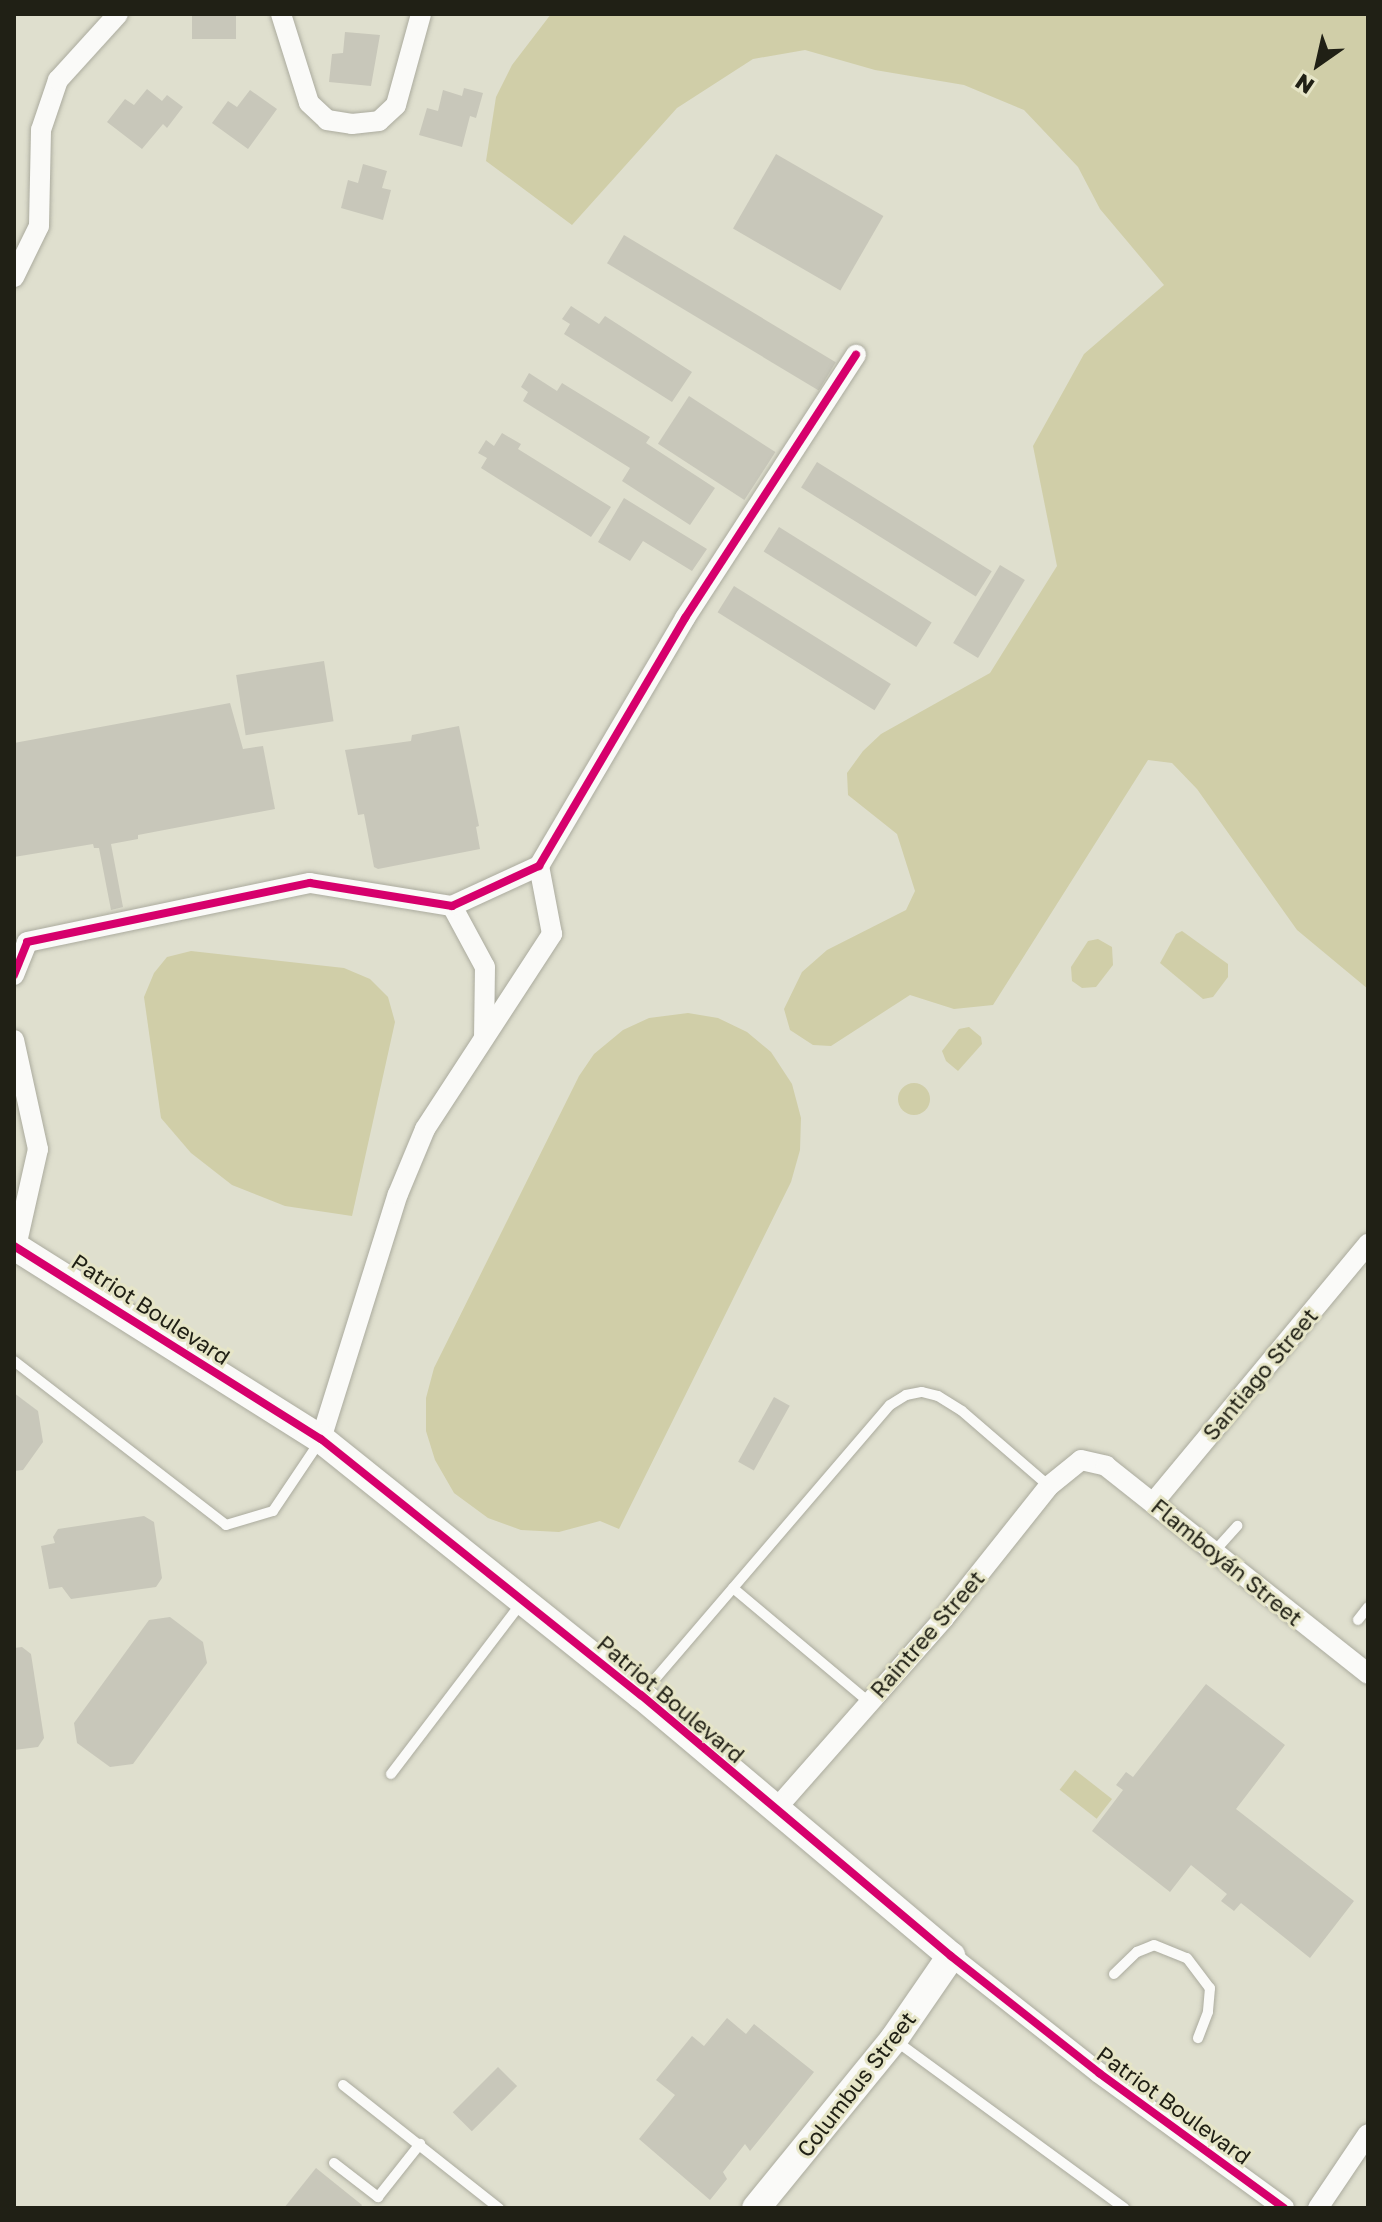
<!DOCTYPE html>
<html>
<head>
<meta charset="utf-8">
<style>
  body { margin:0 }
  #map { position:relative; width:1382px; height:2222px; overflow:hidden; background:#dfdfce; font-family:"Golos Text",sans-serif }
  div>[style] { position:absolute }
  .green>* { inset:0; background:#d0cea8; transform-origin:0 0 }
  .round { border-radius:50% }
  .building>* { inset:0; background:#c8c7ba; transform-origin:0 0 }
  .roads { filter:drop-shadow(0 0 2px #abab9e) drop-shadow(0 0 2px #abab9e) }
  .lane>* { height:10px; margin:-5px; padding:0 5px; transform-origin:5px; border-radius:5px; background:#fafaf8 }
  .street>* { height:20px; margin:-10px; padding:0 10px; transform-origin:10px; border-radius:10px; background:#fafaf8 }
  .secondary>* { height:28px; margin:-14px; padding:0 14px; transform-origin:14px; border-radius:14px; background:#fafaf8 }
  .cycleway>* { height:8px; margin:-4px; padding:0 4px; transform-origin:4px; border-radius:4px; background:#d6006c }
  span { translate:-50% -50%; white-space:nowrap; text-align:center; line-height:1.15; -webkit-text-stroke:6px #e6e5c7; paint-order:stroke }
  .street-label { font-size:22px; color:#202015 }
  .frame { position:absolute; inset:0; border:16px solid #202015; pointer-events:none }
  .north { position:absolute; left:1278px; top:24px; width:80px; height:80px; -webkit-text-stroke:6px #e6e5c7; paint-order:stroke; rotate:214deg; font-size:22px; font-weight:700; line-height:32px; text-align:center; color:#202015 }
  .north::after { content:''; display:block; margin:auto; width:28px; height:36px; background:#202015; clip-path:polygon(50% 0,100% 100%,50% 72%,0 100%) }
</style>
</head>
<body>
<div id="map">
  <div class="green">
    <div style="clip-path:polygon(551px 14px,1368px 14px,1368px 989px,1297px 930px,1197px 789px,1172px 763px,1148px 760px,993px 1005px,954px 1009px,910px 995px,831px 1046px,813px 1045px,790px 1030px,784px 1009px,802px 972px,827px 950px,906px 910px,915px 891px,897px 834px,848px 795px,847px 773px,863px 751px,881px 734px,990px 673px,1057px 566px,1033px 446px,1084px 354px,1164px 285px,1100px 209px,1078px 167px,1024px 110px,964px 85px,875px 70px,805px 50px,753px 59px,677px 108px,572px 225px,486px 161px,496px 97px,512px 65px)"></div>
    <div style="clip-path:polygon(1182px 931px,1228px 964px,1228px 977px,1213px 997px,1203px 999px,1160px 963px,1176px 934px)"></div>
    <div style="clip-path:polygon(1098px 939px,1112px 947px,1113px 965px,1096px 987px,1082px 988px,1072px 981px,1071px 967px,1088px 941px)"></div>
    <div style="clip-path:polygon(191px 951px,344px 968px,370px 979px,388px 997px,395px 1022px,352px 1216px,285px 1206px,232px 1185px,191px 1153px,161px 1118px,144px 997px,154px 973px,167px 957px)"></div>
    <div style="clip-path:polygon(688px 1013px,718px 1018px,747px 1032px,771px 1052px,792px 1084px,801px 1118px,800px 1150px,791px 1182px,619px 1529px,600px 1521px,559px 1532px,521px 1530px,488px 1518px,454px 1493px,435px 1460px,426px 1431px,426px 1398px,434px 1368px,579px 1076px,594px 1054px,623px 1030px,649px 1018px)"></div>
    <div style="clip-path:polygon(969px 1027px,981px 1037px,982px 1044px,958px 1071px,946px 1061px,942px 1051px,959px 1029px)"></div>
    <div class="round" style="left:898px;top:1083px;width:32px;height:32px"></div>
    <div style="left:1075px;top:1770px;width:47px;height:25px;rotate:38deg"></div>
  </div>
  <div class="building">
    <div style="left:192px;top:14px;width:44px;height:25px"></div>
    <div style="clip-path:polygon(345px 32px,380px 35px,371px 86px,329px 82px,332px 54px,343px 53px)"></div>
    <div style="clip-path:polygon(464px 88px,483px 93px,476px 118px,470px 116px,462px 147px,419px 135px,427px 108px,438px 111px,443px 90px,462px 96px)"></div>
    <div style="clip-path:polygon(147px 89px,162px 101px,167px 95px,183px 107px,167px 128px,163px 124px,142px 149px,107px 122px,125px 99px,134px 105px)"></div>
    <div style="clip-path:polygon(250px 90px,277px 109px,248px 149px,212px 123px,228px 101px,237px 107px)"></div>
    <div style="left:776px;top:154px;width:124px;height:86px;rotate:30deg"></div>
    <div style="clip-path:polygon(363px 164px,387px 171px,382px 188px,391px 190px,383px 220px,341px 208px,348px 180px,358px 183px)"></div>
    <div style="left:624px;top:235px;width:247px;height:33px;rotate:31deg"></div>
    <div style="clip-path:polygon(571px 306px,599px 324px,605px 316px,692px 372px,672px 402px,564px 334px,570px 324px,562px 319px)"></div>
    <div style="clip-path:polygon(529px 373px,557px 391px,562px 383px,650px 437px,646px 443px,715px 488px,690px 525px,622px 481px,630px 468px,523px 401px,528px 392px,521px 387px)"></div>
    <div style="left:689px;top:396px;width:103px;height:57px;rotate:33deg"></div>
    <div style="clip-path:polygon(502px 433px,521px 444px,518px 449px,611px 507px,591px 537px,481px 468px,487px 458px,478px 453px,486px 440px,494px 446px)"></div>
    <div style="left:817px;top:462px;width:206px;height:30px;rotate:32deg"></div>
    <div style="clip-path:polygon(624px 498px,707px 549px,692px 571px,643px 541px,630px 561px,598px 542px)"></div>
    <div style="left:779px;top:527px;width:180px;height:29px;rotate:32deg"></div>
    <div style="left:1000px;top:565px;width:29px;height:91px;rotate:31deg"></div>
    <div style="left:734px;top:586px;width:185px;height:31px;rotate:32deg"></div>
    <div style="left:324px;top:661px;width:61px;height:89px;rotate:81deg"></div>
    <div style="clip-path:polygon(230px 703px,243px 749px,263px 746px,275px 809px,138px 835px,138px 839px,111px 844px,123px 907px,111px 910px,99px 848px,94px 848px,93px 844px,14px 857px,14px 743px)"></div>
    <div style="clip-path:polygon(459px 726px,479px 826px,476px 827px,480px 849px,378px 869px,374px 867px,364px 814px,358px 815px,345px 750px,411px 741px,412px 735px)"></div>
    <div style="clip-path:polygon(14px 1393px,38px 1411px,43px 1442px,23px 1470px,14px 1471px)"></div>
    <div style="left:774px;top:1397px;width:18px;height:74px;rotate:29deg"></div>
    <div style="clip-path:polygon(144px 1516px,154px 1522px,162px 1578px,156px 1587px,71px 1599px,62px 1587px,49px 1589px,41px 1546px,55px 1543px,53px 1537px,58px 1529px)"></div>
    <div style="clip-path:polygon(170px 1617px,203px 1642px,207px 1663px,133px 1764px,110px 1767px,77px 1743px,74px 1723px,149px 1620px)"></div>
    <div style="clip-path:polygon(22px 1647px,31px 1654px,44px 1738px,38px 1747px,14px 1750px,14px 1648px)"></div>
    <div style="clip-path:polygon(1206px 1684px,1285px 1745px,1236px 1809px,1354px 1901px,1310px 1958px,1241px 1903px,1234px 1911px,1221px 1901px,1227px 1894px,1191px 1865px,1170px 1892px,1092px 1831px,1123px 1790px,1116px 1785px,1126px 1772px,1133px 1777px)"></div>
    <div style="clip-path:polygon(727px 2018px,746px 2034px,754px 2024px,814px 2072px,750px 2151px,745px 2144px,723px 2172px,727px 2179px,710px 2200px,639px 2139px,675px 2095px,656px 2080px,692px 2036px,704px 2046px)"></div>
    <div style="left:498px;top:2067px;width:27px;height:64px;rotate:45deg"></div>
    <div style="clip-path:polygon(316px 2168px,362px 2205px,360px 2208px,284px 2208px)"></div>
  </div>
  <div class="roads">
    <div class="lane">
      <div style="left:14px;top:1361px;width:268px;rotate:37.7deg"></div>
      <div style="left:226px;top:1525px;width:49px;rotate:-16.6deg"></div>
      <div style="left:273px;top:1511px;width:84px;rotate:-56.1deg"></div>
      <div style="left:1212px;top:1554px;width:38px;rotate:-48deg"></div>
      <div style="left:733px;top:1588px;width:177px;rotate:40deg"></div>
      <div style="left:1358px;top:1620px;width:16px;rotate:-52deg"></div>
      <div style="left:643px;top:1693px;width:379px;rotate:-49.4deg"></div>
      <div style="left:890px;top:1405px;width:19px;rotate:-32deg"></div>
      <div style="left:906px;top:1395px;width:16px;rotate:-11deg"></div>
      <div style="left:922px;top:1392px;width:16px;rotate:14deg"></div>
      <div style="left:938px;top:1396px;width:28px;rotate:32deg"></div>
      <div style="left:962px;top:1411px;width:115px;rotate:40.8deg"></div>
      <div style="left:391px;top:1774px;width:216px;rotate:-52.7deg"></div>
      <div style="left:1114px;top:1974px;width:32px;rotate:-44deg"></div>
      <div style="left:1137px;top:1952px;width:18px;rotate:-22deg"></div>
      <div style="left:1154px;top:1945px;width:35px;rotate:22deg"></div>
      <div style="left:1187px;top:1958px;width:38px;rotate:53deg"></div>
      <div style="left:1210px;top:1988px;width:24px;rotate:95deg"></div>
      <div style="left:1208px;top:2012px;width:28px;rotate:111deg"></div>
      <div style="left:896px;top:2041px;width:283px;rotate:36.2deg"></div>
      <div style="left:343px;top:2085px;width:199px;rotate:38.3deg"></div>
      <div style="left:334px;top:2163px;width:56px;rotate:37.7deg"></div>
      <div style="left:378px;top:2197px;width:68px;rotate:-51.6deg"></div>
    </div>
    <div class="street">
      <div style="left:281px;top:14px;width:93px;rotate:72.5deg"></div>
      <div style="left:309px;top:103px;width:25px;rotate:43deg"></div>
      <div style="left:327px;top:120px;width:25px;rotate:9deg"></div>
      <div style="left:352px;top:124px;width:27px;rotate:-6deg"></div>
      <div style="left:379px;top:121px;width:23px;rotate:-43deg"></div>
      <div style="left:396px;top:105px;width:94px;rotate:-74.6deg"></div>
      <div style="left:14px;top:277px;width:57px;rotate:-63.9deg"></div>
      <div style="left:39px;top:226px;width:96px;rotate:-88.8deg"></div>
      <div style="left:41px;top:130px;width:53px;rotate:-71.2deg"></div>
      <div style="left:58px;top:80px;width:89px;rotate:-47.7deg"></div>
      <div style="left:452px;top:906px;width:69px;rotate:61.6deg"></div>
      <div style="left:485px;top:967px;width:70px;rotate:90.8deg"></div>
      <div style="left:14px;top:975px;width:35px;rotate:-68deg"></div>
      <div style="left:27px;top:942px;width:289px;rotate:-11.8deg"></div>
      <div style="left:310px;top:883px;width:144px;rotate:9.2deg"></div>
      <div style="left:452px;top:906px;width:96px;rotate:-24.7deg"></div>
      <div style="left:539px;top:866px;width:288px;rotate:-59.5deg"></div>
      <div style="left:685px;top:618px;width:314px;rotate:-57deg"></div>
      <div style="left:14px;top:1040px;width:112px;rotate:77.6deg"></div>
      <div style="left:38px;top:1149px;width:100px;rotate:102.7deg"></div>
      <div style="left:321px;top:1439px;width:257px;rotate:-72.6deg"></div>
      <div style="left:398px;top:1194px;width:70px;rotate:-67.4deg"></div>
      <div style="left:425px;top:1129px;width:233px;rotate:-56.9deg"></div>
      <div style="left:552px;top:934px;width:69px;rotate:-100.8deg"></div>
      <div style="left:1153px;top:1503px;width:337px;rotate:-50.3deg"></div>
      <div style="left:775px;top:1810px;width:256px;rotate:-48.6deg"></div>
      <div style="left:944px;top:1618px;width:169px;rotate:-51.5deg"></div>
      <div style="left:1049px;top:1486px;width:41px;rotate:-39.1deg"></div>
      <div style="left:1081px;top:1460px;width:26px;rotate:13deg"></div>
      <div style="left:1106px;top:1466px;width:335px;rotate:38.4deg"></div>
      <div style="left:951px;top:1956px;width:189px;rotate:38.3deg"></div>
      <div style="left:1099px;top:2073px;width:229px;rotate:36.1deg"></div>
      <div style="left:1318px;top:2208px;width:89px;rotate:-56deg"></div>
    </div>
    <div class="secondary">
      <div style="left:14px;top:1246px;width:363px;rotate:32.2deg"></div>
      <div style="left:321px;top:1439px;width:410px;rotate:38.7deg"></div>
      <div style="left:641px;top:1695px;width:405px;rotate:40.1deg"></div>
      <div style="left:951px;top:1956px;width:101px;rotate:124.5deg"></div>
      <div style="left:894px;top:2039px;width:218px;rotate:129.2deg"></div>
    </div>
  </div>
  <div class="cycleway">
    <div style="left:14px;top:975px;width:35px;rotate:-68deg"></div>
    <div style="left:27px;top:942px;width:289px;rotate:-11.8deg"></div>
    <div style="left:310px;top:883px;width:144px;rotate:9.2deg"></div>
    <div style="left:452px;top:906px;width:96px;rotate:-24.7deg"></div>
    <div style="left:539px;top:866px;width:288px;rotate:-59.5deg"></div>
    <div style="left:685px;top:618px;width:314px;rotate:-57deg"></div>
    <div style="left:14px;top:1246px;width:363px;rotate:32.2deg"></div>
    <div style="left:321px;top:1439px;width:410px;rotate:38.7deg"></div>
    <div style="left:641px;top:1695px;width:405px;rotate:40.1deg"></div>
    <div style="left:951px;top:1956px;width:189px;rotate:38.3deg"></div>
    <div style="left:1099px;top:2073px;width:229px;rotate:36.1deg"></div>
  </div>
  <div class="street-label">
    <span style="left:151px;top:1309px;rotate:33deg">Patriot Boulevard</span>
    <span style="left:1260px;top:1374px;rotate:-50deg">Santiago Street</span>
    <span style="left:1227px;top:1562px;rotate:39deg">Flamboyán Street</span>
    <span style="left:927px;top:1634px;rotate:-49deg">Raintree Street</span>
    <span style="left:671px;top:1699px;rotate:40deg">Patriot Boulevard</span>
    <span style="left:856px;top:2084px;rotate:-52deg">Columbus Street</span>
    <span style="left:1174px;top:2105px;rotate:36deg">Patriot Boulevard</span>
  </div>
  <div class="frame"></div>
  <div class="north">N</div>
</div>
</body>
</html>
